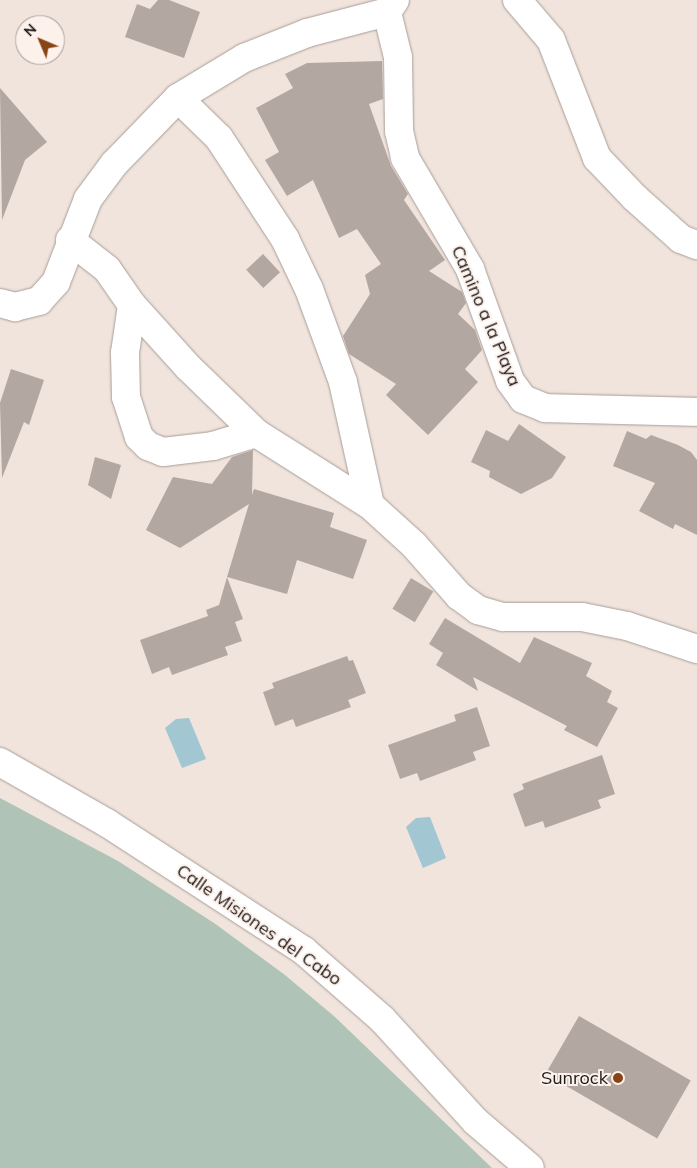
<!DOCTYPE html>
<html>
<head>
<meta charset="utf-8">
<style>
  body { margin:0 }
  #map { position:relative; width:697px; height:1168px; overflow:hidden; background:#f0e4dd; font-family:Mulish,sans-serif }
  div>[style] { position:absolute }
  .green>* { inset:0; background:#afc3b7 }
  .water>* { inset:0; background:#a2c6d2 }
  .building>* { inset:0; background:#b3a7a1; transform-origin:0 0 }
  .roads { filter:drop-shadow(0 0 1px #a89d97) drop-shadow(0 0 1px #a89d97) }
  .street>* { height:28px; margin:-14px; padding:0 14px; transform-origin:14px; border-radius:14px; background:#fff }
  .dots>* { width:14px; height:14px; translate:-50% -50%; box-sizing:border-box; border:2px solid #fdf1eb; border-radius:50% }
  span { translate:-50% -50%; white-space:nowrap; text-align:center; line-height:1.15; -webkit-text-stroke:4px #fdf1eb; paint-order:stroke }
  .street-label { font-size:18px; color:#1e1a18 }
  .poi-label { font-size:18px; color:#1e1a18 }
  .right { translate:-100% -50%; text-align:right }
  .north { position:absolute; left:15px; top:15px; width:50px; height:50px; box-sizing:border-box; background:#fdf1eb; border:1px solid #a49b97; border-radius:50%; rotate:315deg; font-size:14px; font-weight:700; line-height:20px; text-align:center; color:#1e1a18 }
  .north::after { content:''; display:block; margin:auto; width:18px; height:22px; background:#884417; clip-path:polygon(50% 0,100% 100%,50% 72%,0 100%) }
</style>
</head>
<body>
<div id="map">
  <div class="green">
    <div style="clip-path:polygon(0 798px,118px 861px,214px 923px,285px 975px,335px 1017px,492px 1168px,0 1168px)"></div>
  </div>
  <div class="water">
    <div style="clip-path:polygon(189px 718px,206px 759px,182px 768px,165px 728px,176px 719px)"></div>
    <div style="clip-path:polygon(430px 817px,446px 858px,423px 868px,406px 827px,416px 818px)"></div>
  </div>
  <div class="building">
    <div style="clip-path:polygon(158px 0,169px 0,200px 12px,184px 58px,125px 37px,137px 4px,150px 9px)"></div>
    <div style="clip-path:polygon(382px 61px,383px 99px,369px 104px,391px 166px,408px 194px,404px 200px,445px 260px,429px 271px,462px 292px,466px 303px,458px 314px,475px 330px,482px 350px,465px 369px,478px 382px,428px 435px,386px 395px,396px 384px,349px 354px,343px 336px,370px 294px,365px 275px,381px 264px,357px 229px,339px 238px,313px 180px,287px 196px,265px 160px,279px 152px,256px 108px,293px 88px,285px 74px,307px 63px)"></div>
    <div style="clip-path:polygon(0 88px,47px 142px,25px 160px,2px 220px)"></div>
    <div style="left:263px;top:254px;width:25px;height:23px;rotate:47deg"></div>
    <div style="clip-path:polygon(11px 369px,44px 380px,29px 425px,24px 422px,2px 478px,0 403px)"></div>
    <div style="clip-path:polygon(519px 424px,566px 457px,552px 478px,521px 494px,489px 477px,490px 471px,471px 462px,486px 430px,508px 441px)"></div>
    <div style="clip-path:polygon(627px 431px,646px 439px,651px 435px,678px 445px,691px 452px,697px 460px,697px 535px,675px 524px,673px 529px,639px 511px,655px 483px,613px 466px)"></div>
    <div style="clip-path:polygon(253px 450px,252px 495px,254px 489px,334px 513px,330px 527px,367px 540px,353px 579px,297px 560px,287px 594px,227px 577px,249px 504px,180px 548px,146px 530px,173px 477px,212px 484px,232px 457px)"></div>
    <div style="clip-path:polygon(95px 457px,121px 465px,111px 499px,88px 485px)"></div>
    <div style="clip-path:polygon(227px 577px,243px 619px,235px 622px,242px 641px,225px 647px,228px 655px,172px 675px,169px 667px,152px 674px,140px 640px,208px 616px,206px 610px,219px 605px)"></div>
    <div style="left:411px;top:578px;width:26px;height:36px;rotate:31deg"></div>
    <div style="clip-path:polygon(445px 618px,520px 663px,534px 637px,592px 663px,586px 676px,612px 691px,607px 702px,618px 708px,597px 747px,564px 730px,567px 726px,473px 677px,478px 691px,436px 665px,443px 653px,429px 644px)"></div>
    <div style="clip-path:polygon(347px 656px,349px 661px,353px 660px,366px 693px,348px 700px,351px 707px,296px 727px,293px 719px,275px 726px,263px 692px,274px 688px,272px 683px)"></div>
    <div style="clip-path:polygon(477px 707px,490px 746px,473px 752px,476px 760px,420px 781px,417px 773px,400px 779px,388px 745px,456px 721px,454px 715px)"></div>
    <div style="clip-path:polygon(602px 755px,615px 794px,598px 800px,601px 808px,545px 828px,543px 821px,525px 827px,513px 794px,524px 789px,522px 784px)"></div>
    <div style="left:579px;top:1016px;width:129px;height:67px;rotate:30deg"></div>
  </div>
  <div class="roads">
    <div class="street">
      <div style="left:517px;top:0;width:52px;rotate:49.6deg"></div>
      <div style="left:551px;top:40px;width:127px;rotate:68.7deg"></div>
      <div style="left:597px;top:158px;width:54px;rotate:46.5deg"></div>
      <div style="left:634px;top:197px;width:63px;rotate:41.8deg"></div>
      <div style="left:681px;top:239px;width:17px;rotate:21deg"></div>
      <div style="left:387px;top:12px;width:46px;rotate:76.3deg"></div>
      <div style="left:398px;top:57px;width:74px;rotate:89.2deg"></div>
      <div style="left:399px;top:131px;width:28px;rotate:77deg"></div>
      <div style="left:405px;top:158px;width:129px;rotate:59.6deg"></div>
      <div style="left:470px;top:269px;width:119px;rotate:70.3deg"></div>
      <div style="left:510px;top:381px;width:22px;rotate:54deg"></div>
      <div style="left:523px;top:399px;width:24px;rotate:22deg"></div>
      <div style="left:545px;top:408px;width:152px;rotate:1.5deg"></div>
      <div style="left:178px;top:98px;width:57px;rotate:44.3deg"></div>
      <div style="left:219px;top:138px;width:121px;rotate:56.8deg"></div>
      <div style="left:285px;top:239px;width:55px;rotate:64.4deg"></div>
      <div style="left:309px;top:289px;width:99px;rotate:69.9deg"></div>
      <div style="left:343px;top:382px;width:126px;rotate:77.6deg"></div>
      <div style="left:70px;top:240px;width:47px;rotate:38.1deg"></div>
      <div style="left:107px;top:269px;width:44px;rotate:55.2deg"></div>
      <div style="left:132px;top:305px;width:84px;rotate:47.9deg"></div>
      <div style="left:188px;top:367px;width:95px;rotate:44.1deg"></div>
      <div style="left:256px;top:433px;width:135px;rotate:32.3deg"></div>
      <div style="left:370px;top:505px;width:59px;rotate:42.3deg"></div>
      <div style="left:414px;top:545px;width:68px;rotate:48.6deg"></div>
      <div style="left:459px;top:596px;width:24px;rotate:36deg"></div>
      <div style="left:478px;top:610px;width:26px;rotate:16deg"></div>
      <div style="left:503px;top:617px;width:79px"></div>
      <div style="left:582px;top:617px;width:46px;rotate:11.3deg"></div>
      <div style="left:627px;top:626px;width:74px;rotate:18.2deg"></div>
      <div style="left:0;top:303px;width:16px;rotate:15deg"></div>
      <div style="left:15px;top:307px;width:25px;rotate:-14deg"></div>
      <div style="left:39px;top:301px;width:25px;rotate:-48deg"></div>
      <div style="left:56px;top:282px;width:89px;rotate:-68.9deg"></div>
      <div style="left:88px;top:199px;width:44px;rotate:-53.4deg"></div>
      <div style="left:114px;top:164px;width:92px;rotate:-45.9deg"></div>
      <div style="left:178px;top:98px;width:77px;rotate:-31.2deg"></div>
      <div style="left:244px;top:58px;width:68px;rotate:-21.6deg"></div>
      <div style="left:307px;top:33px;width:83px;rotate:-14.7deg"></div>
      <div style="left:387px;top:12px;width:14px;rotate:-56deg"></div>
      <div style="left:132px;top:305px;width:49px;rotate:98.3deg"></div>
      <div style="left:125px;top:353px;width:44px;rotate:88.7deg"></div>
      <div style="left:126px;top:397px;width:42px;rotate:72deg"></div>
      <div style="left:139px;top:437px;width:13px;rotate:45deg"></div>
      <div style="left:148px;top:446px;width:16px;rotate:22deg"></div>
      <div style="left:163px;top:452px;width:50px;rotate:-6.8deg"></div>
      <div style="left:213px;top:446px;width:45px;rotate:-16.8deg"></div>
      <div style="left:0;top:762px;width:123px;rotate:29.7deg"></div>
      <div style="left:107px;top:823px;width:235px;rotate:33deg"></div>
      <div style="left:304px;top:951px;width:103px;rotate:41.1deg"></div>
      <div style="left:382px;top:1019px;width:138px;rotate:47.6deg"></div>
      <div style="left:475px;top:1121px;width:72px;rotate:40.5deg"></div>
    </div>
  </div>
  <div class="dots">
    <div style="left:618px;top:1078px;background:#884417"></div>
  </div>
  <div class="street-label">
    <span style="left:486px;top:316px;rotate:67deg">Camino a la Playa</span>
    <span style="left:259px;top:925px;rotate:35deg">Calle Misiones del Cabo</span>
  </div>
  <div class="poi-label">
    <span class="right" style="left:608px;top:1078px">Sunrock</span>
  </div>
  <div class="north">N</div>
</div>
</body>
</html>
